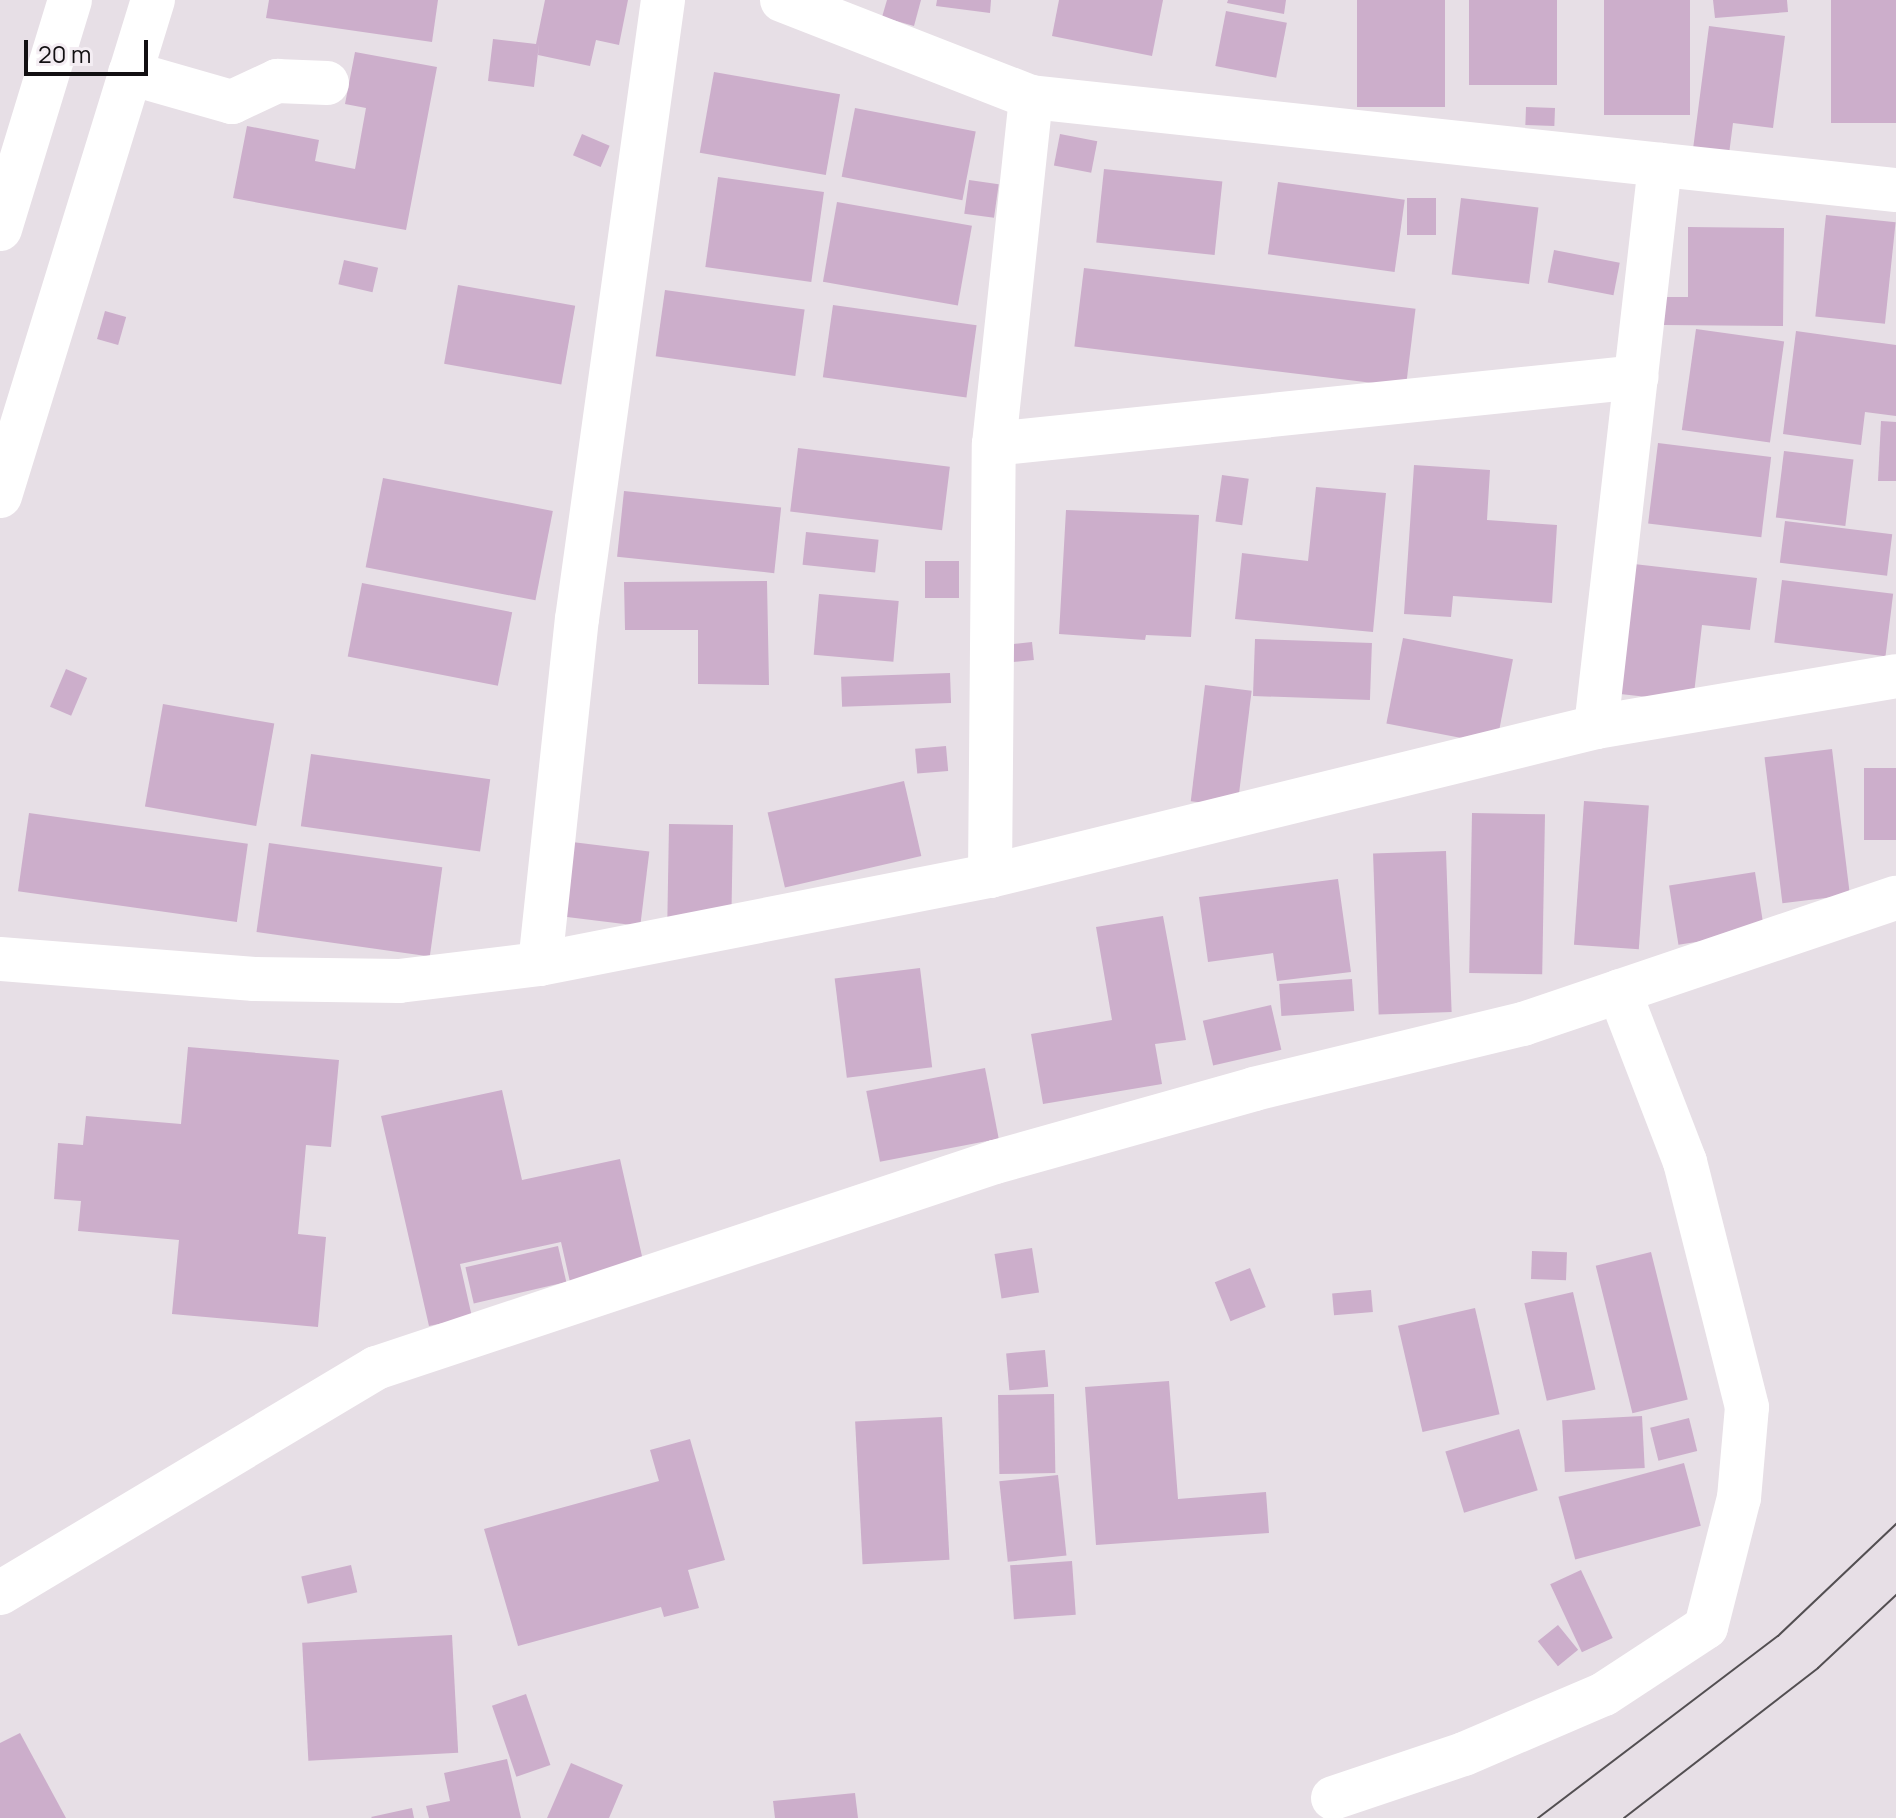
<!DOCTYPE html>
<html>
<head>
<meta charset="utf-8">
<style>
  body { margin:0 }
  #map { position:relative; width:1896px; height:1818px; overflow:hidden; background:#e7dfe6; font-family:Manrope,sans-serif }
  div>[style] { position:absolute }
  .building>* { inset:0; background:#ccaecb; transform-origin:0 0 }
  .minor>* { height:44px; margin:-22px; padding:0 22px; transform-origin:22px; border-radius:22px; background:#fff }
  .major>* { height:44px; margin:-22px; padding:0 22px; transform-origin:22px; border-radius:22px; background:#fff }
  .tram>* { height:2px; margin:-1px; padding:0 1px; transform-origin:1px; border-radius:1px; background:#534f52 }
  span { translate:-50% -50%; white-space:nowrap; text-align:center; line-height:1.15; -webkit-text-stroke:7px #f4edf3; paint-order:stroke }
  .scale { position:absolute; left:24px; top:40px; width:124px; height:36px; box-sizing:border-box; border:4px solid #121012; border-top:0; padding-left:10px; font-size:24px; line-height:28px; white-space:nowrap; color:#121012; -webkit-text-stroke:6px #f4edf3; paint-order:stroke }
</style>
</head>
<body>
<div id="map">
  <div class="building">
    <div style="clip-path:polygon(269px 0,438px 0,432px 42px,266px 18px)"></div>
    <div style="clip-path:polygon(545px 0,628px 0,619px 45px,596px 40px,590px 66px,538px 55px,539px 44px,534px 87px,488px 81px,493px 39px,536px 44px)"></div>
    <div style="clip-path:polygon(887px 0,921px 0,914px 26px,882px 17px)"></div>
    <div style="clip-path:polygon(937px 0,991px 0,990px 13px,936px 6px)"></div>
    <div style="clip-path:polygon(1059px 0,1163px 0,1152px 56px,1052px 36px)"></div>
    <div style="clip-path:polygon(1228px 0,1286px 0,1284px 14px,1227px 3px)"></div>
    <div style="left:1357px;top:0;width:88px;height:107px"></div>
    <div style="left:1469px;top:0;width:88px;height:85px"></div>
    <div style="left:1604px;top:0;width:86px;height:115px"></div>
    <div style="clip-path:polygon(1713px 0,1787px 0,1788px 12px,1715px 18px)"></div>
    <div style="left:1831px;top:0;width:65px;height:123px"></div>
    <div style="left:1226px;top:11px;width:62px;height:56px;rotate:11deg"></div>
    <div style="clip-path:polygon(1709px 26px,1785px 36px,1773px 128px,1733px 123px,1729px 154px,1693px 149px)"></div>
    <div style="clip-path:polygon(355px 52px,437px 67px,406px 230px,233px 198px,247px 126px,319px 140px,315px 161px,355px 169px,366px 108px,345px 104px)"></div>
    <div style="left:714px;top:72px;width:128px;height:82px;rotate:10deg"></div>
    <div style="left:1526px;top:107px;width:29px;height:18px;rotate:2deg"></div>
    <div style="left:855px;top:108px;width:123px;height:70px;rotate:11deg"></div>
    <div style="left:582px;top:134px;width:30px;height:23px;rotate:23deg"></div>
    <div style="left:1060px;top:134px;width:38px;height:32px;rotate:11deg"></div>
    <div style="left:1104px;top:169px;width:119px;height:74px;rotate:6deg"></div>
    <div style="left:718px;top:177px;width:107px;height:91px;rotate:8deg"></div>
    <div style="left:969px;top:180px;width:30px;height:34px;rotate:8deg"></div>
    <div style="left:1278px;top:182px;width:128px;height:73px;rotate:8deg"></div>
    <div style="left:1407px;top:198px;width:29px;height:37px"></div>
    <div style="left:1461px;top:198px;width:78px;height:77px;rotate:7deg"></div>
    <div style="left:837px;top:202px;width:137px;height:81px;rotate:10deg"></div>
    <div style="left:1826px;top:215px;width:70px;height:102px;rotate:6deg"></div>
    <div style="clip-path:polygon(1688px 227px,1784px 228px,1783px 326px,1664px 325px,1664px 297px,1688px 297px)"></div>
    <div style="left:1554px;top:250px;width:67px;height:33px;rotate:11deg"></div>
    <div style="left:344px;top:260px;width:35px;height:25px;rotate:13deg"></div>
    <div style="left:1084px;top:268px;width:334px;height:79px;rotate:7deg"></div>
    <div style="left:458px;top:285px;width:119px;height:80px;rotate:10deg"></div>
    <div style="left:665px;top:290px;width:141px;height:67px;rotate:8deg"></div>
    <div style="left:833px;top:305px;width:145px;height:73px;rotate:8deg"></div>
    <div style="left:105px;top:311px;width:22px;height:29px;rotate:16deg"></div>
    <div style="left:1696px;top:329px;width:89px;height:102px;rotate:8deg"></div>
    <div style="clip-path:polygon(1796px 331px,1896px 345px,1896px 416px,1865px 412px,1861px 445px,1783px 434px)"></div>
    <div style="clip-path:polygon(1881px 421px,1896px 422px,1896px 481px,1878px 481px)"></div>
    <div style="left:1658px;top:443px;width:114px;height:81px;rotate:7deg"></div>
    <div style="left:798px;top:448px;width:153px;height:64px;rotate:7deg"></div>
    <div style="left:1784px;top:451px;width:70px;height:67px;rotate:7deg"></div>
    <div style="clip-path:polygon(1414px 465px,1490px 470px,1487px 520px,1557px 525px,1552px 603px,1453px 596px,1451px 617px,1404px 614px)"></div>
    <div style="left:1222px;top:475px;width:27px;height:47px;rotate:8deg"></div>
    <div style="left:383px;top:478px;width:173px;height:91px;rotate:11deg"></div>
    <div style="clip-path:polygon(1316px 487px,1386px 493px,1373px 632px,1235px 619px,1242px 553px,1308px 561px)"></div>
    <div style="left:624px;top:491px;width:158px;height:66px;rotate:6deg"></div>
    <div style="clip-path:polygon(1066px 510px,1199px 515px,1191px 637px,1146px 635px,1145px 640px,1059px 634px)"></div>
    <div style="left:1785px;top:521px;width:108px;height:42px;rotate:7deg"></div>
    <div style="left:806px;top:532px;width:73px;height:33px;rotate:6deg"></div>
    <div style="left:925px;top:561px;width:34px;height:37px"></div>
    <div style="clip-path:polygon(1625px 563px,1757px 578px,1750px 630px,1702px 625px,1693px 702px,1611px 693px)"></div>
    <div style="left:1782px;top:580px;width:112px;height:63px;rotate:7deg"></div>
    <div style="clip-path:polygon(767px 581px,769px 685px,698px 684px,698px 630px,625px 630px,624px 582px)"></div>
    <div style="left:362px;top:583px;width:153px;height:75px;rotate:11deg"></div>
    <div style="left:819px;top:594px;width:80px;height:61px;rotate:5deg"></div>
    <div style="left:1403px;top:638px;width:112px;height:87px;rotate:11deg"></div>
    <div style="left:1255px;top:639px;width:117px;height:57px;rotate:2deg"></div>
    <div style="left:1032px;top:642px;width:18px;height:28px;rotate:84deg"></div>
    <div style="left:66px;top:669px;width:23px;height:41px;rotate:23deg"></div>
    <div style="left:950px;top:673px;width:30px;height:109px;rotate:88deg"></div>
    <div style="left:1205px;top:685px;width:47px;height:117px;rotate:7deg"></div>
    <div style="left:163px;top:704px;width:113px;height:104px;rotate:10deg"></div>
    <div style="left:946px;top:746px;width:25px;height:31px;rotate:85deg"></div>
    <div style="left:1832px;top:749px;width:147px;height:68px;rotate:83deg"></div>
    <div style="left:311px;top:754px;width:181px;height:73px;rotate:8deg"></div>
    <div style="left:1896px;top:768px;width:72px;height:32px;rotate:90deg"></div>
    <div style="left:904px;top:781px;width:77px;height:140px;rotate:77deg"></div>
    <div style="left:1584px;top:801px;width:65px;height:144px;rotate:4deg"></div>
    <div style="left:29px;top:813px;width:221px;height:79px;rotate:8deg"></div>
    <div style="left:1472px;top:813px;width:73px;height:160px;rotate:1deg"></div>
    <div style="left:669px;top:824px;width:64px;height:94px;rotate:1deg"></div>
    <div style="left:564px;top:841px;width:86px;height:75px;rotate:7deg"></div>
    <div style="left:269px;top:843px;width:175px;height:90px;rotate:8deg"></div>
    <div style="left:1446px;top:851px;width:161px;height:73px;rotate:88deg"></div>
    <div style="left:1755px;top:872px;width:60px;height:87px;rotate:81deg"></div>
    <div style="clip-path:polygon(1338px 879px,1351px 972px,1277px 981px,1273px 953px,1208px 962px,1199px 897px)"></div>
    <div style="clip-path:polygon(1163px 916px,1186px 1040px,1155px 1044px,1162px 1084px,1043px 1104px,1031px 1034px,1112px 1020px,1096px 927px)"></div>
    <div style="left:920px;top:968px;width:100px;height:86px;rotate:83deg"></div>
    <div style="left:1352px;top:979px;width:32px;height:73px;rotate:86deg"></div>
    <div style="left:1271px;top:1005px;width:46px;height:70px;rotate:77deg"></div>
    <div style="clip-path:polygon(188px 1047px,339px 1060px,331px 1147px,306px 1145px,298px 1234px,326px 1237px,318px 1327px,172px 1314px,179px 1240px,78px 1231px,81px 1201px,54px 1199px,58px 1143px,83px 1145px,86px 1116px,181px 1124px)"></div>
    <div style="left:985px;top:1068px;width:72px;height:121px;rotate:79deg"></div>
    <div style="clip-path:polygon(502px 1090px,522px 1180px,620px 1159px,644px 1265px,570px 1282px,561px 1242px,460px 1264px,472px 1317px,429px 1326px,381px 1116px)"></div>
    <div style="left:558px;top:1246px;width:37px;height:95px;rotate:77deg"></div>
    <div style="left:1032px;top:1248px;width:45px;height:38px;rotate:81deg"></div>
    <div style="left:1532px;top:1251px;width:35px;height:28px;rotate:2deg"></div>
    <div style="left:1651px;top:1252px;width:152px;height:57px;rotate:76deg"></div>
    <div style="left:1250px;top:1268px;width:42px;height:38px;rotate:68deg"></div>
    <div style="left:1371px;top:1290px;width:22px;height:39px;rotate:85deg"></div>
    <div style="left:1573px;top:1292px;width:100px;height:50px;rotate:77deg"></div>
    <div style="left:1475px;top:1308px;width:109px;height:79px;rotate:77deg"></div>
    <div style="left:1045px;top:1350px;width:37px;height:39px;rotate:85deg"></div>
    <div style="clip-path:polygon(1169px 1381px,1178px 1499px,1266px 1492px,1269px 1533px,1096px 1545px,1085px 1387px)"></div>
    <div style="left:1054px;top:1394px;width:79px;height:56px;rotate:89deg"></div>
    <div style="left:1642px;top:1416px;width:52px;height:80px;rotate:87deg"></div>
    <div style="left:942px;top:1417px;width:143px;height:87px;rotate:87deg"></div>
    <div style="left:1689px;top:1418px;width:34px;height:40px;rotate:76deg"></div>
    <div style="left:1519px;top:1429px;width:64px;height:77px;rotate:73deg"></div>
    <div style="clip-path:polygon(690px 1439px,725px 1560px,688px 1570px,699px 1608px,664px 1617px,661px 1607px,518px 1646px,484px 1529px,659px 1481px,650px 1450px)"></div>
    <div style="left:1684px;top:1463px;width:65px;height:130px;rotate:75deg"></div>
    <div style="left:1058px;top:1475px;width:81px;height:59px;rotate:84deg"></div>
    <div style="left:1072px;top:1561px;width:54px;height:62px;rotate:86deg"></div>
    <div style="left:351px;top:1565px;width:28px;height:51px;rotate:77deg"></div>
    <div style="left:1581px;top:1570px;width:75px;height:34px;rotate:65deg"></div>
    <div style="left:1558px;top:1625px;width:32px;height:26px;rotate:51deg"></div>
    <div style="left:452px;top:1635px;width:118px;height:150px;rotate:87deg"></div>
    <div style="left:526px;top:1694px;width:75px;height:36px;rotate:71deg"></div>
    <div style="clip-path:polygon(20px 1733px,66px 1818px,0 1818px,0 1743px)"></div>
    <div style="clip-path:polygon(507px 1759px,521px 1818px,429px 1818px,426px 1806px,450px 1801px,444px 1773px)"></div>
    <div style="clip-path:polygon(571px 1763px,623px 1785px,609px 1818px,547px 1818px)"></div>
    <div style="clip-path:polygon(855px 1793px,858px 1818px,775px 1818px,773px 1801px)"></div>
    <div style="clip-path:polygon(412px 1808px,414px 1818px,372px 1818px,371px 1817px)"></div>
  </div>
  <div class="minor">
    <div style="left:782px;top:0;width:267px;rotate:21.3deg"></div>
    <div style="left:1031px;top:97px;width:870px;rotate:6.14deg"></div>
    <div style="left:130px;top:73px;width:106px;rotate:15.9deg"></div>
    <div style="left:232px;top:102px;width:50px;rotate:-25deg"></div>
    <div style="left:277px;top:81px;width:50px;rotate:2.3deg"></div>
    <div style="left:994px;top:444px;width:646px;rotate:-5.95deg"></div>
    <div style="left:1596px;top:727px;width:566px;rotate:-83.5deg"></div>
    <div style="left:990px;top:876px;width:432px;rotate:-89.5deg"></div>
    <div style="left:994px;top:444px;width:349px;rotate:-83.9deg"></div>
    <div style="left:0;top:959px;width:255px;rotate:4.5deg"></div>
    <div style="left:254px;top:979px;width:145px;rotate:0.8deg"></div>
    <div style="left:399px;top:981px;width:142px;rotate:-6.9deg"></div>
    <div style="left:540px;top:964px;width:459px;rotate:-11.1deg"></div>
    <div style="left:990px;top:876px;width:624px;rotate:-13.81deg"></div>
    <div style="left:1596px;top:727px;width:304px;rotate:-9.6deg"></div>
    <div style="left:540px;top:964px;width:347px;rotate:-83.9deg"></div>
    <div style="left:577px;top:619px;width:625px;rotate:-82.09deg"></div>
    <div style="left:0;top:1593px;width:438px;rotate:-30.9deg"></div>
    <div style="left:376px;top:1368px;width:652px;rotate:-18.41deg"></div>
    <div style="left:995px;top:1162px;width:269px;rotate:-15.7deg"></div>
    <div style="left:1254px;top:1089px;width:277px;rotate:-13.6deg"></div>
    <div style="left:1523px;top:1024px;width:394px;rotate:-18.7deg"></div>
    <div style="left:1333px;top:1798px;width:138px;rotate:-18.6deg"></div>
    <div style="left:1464px;top:1754px;width:152px;rotate:-23.2deg"></div>
    <div style="left:1604px;top:1694px;width:122px;rotate:-33.3deg"></div>
    <div style="left:1706px;top:1627px;width:133px;rotate:-75.7deg"></div>
    <div style="left:1739px;top:1498px;width:91px;rotate:-85deg"></div>
    <div style="left:1747px;top:1407px;width:253px;rotate:-104.2deg"></div>
    <div style="left:1685px;top:1162px;width:183px;rotate:-111.1deg"></div>
  </div>
  <div class="major">
    <div style="left:0;top:229px;width:239px;rotate:-73deg"></div>
    <div style="left:0;top:496px;width:519px;rotate:-72.86deg"></div>
  </div>
  <div class="tram">
    <div style="left:1538px;top:1818px;width:301px;rotate:-37.2deg"></div>
    <div style="left:1778px;top:1636px;width:163px;rotate:-43.5deg"></div>
    <div style="left:1624px;top:1818px;width:245px;rotate:-37.7deg"></div>
    <div style="left:1818px;top:1668px;width:107px;rotate:-43.1deg"></div>
  </div>
  <div class="scale">20 m</div>
</div>
</body>
</html>
